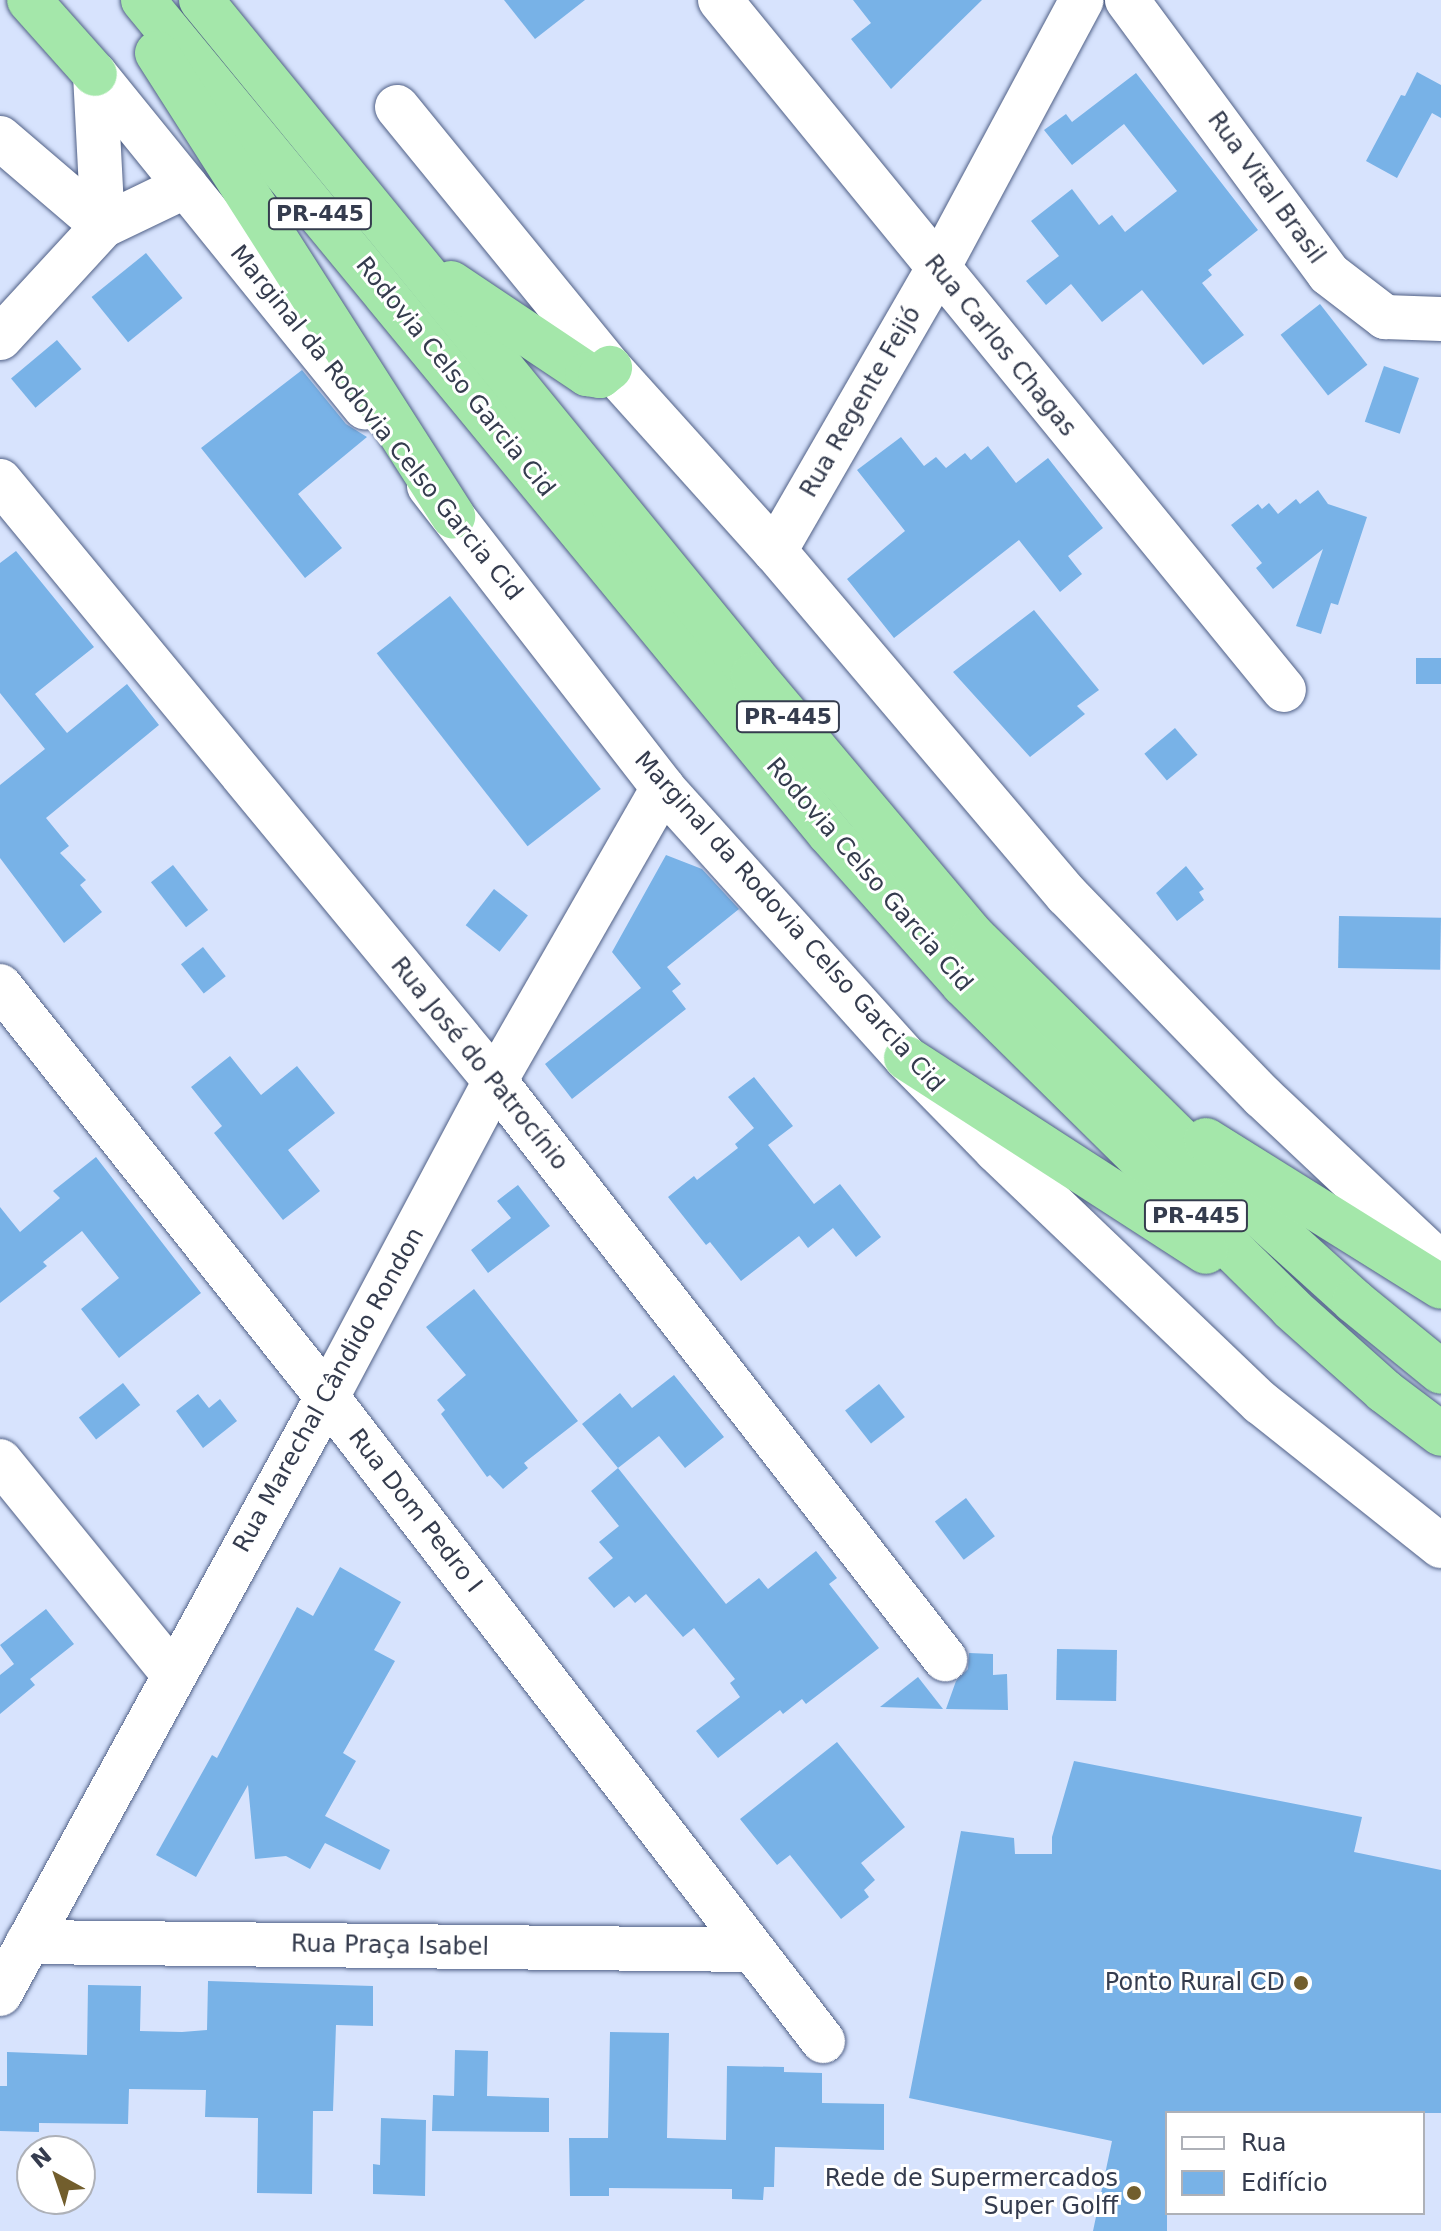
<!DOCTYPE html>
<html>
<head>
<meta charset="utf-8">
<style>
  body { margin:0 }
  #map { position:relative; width:1441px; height:2231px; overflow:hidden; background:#d7e3fd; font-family:"DejaVu Sans",sans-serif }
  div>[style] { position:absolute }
  .building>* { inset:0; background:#78b2e7; transform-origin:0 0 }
  .roads { filter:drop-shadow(0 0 2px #506086) drop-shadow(0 0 2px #506086) }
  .minor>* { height:44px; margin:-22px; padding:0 22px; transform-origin:22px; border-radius:22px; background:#fff }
  .highway>* { height:44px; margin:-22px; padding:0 22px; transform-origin:22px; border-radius:22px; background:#a4e7aa }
  .dots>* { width:22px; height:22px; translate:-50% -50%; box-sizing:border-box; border:4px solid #fff; border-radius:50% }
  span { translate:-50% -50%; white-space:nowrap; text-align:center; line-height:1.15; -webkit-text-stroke:6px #fff; paint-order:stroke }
  .shield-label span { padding:2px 6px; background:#fff; border:2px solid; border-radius:6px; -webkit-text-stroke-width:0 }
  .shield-label { font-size:22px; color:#353c4e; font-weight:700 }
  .street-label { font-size:24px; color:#353c4e }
  .poi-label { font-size:24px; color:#353c4e }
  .right { translate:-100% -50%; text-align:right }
  .legend { position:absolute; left:1165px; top:2111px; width:260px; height:104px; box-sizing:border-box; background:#fff; border:2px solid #aeb1b8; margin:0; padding:10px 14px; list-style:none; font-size:24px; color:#353c4e }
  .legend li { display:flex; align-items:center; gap:16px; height:40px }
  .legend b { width:40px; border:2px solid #aeb1b8 }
  .north { position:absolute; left:16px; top:2135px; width:80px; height:80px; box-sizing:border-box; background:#fff; border:2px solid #aeb1b8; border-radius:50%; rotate:320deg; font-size:22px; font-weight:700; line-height:32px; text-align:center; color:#353c4e }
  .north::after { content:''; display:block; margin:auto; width:28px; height:36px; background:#725e2d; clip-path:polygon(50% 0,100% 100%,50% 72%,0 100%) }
</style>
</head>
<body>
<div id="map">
  <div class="building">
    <div style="clip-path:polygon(504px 0,585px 0,535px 39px)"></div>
    <div style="clip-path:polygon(853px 0,982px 0,891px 89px,851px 39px,871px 23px)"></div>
    <div style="clip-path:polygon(1417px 72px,1441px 85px,1441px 118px,1432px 113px,1397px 178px,1366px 161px,1401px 95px,1405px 96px)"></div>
    <div style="clip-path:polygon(1136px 73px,1258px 230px,1208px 270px,1212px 275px,1202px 283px,1244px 335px,1203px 365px,1142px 290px,1102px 322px,1071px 284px,1046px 305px,1026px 281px,1059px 256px,1031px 221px,1072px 189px,1099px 225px,1112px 215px,1125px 232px,1177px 191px,1124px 124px,1072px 165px,1044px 130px,1066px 114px,1072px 122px)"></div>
    <div style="left:146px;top:253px;width:58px;height:70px;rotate:51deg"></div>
    <div style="left:1320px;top:304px;width:77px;height:50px;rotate:52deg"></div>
    <div style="left:57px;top:340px;width:38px;height:60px;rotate:50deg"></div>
    <div style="left:1384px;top:366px;width:37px;height:59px;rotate:19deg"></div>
    <div style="clip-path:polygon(302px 370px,346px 424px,367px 437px,298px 494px,342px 548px,305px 578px,201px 448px)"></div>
    <div style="clip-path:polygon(901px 437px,924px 466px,936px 457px,946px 468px,965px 453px,971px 460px,988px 446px,1016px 483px,1048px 458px,1103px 528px,1068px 556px,1082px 574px,1060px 592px,1019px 540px,894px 638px,847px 579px,905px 531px,857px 470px)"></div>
    <div style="clip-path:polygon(1318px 490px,1328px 504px,1367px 517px,1338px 605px,1331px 603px,1321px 634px,1296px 626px,1323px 549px,1273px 589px,1256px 568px,1262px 563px,1231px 525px,1258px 504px,1262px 509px,1269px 503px,1278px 514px,1296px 499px,1300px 504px)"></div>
    <div style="clip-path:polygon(16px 551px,94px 647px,35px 694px,67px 733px,127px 684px,159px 725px,46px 818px,69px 846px,60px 853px,86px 880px,80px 885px,102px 912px,64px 943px,0 858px,0 785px,45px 749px,0 693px,0 563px)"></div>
    <div style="left:450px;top:596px;width:245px;height:93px;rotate:52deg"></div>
    <div style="clip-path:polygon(1034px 610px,1099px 690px,1077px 706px,1085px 714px,1030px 757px,953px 672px)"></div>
    <div style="left:1416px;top:658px;width:25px;height:26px"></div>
    <div style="left:1175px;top:728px;width:35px;height:40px;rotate:50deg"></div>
    <div style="clip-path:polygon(666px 855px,702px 869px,739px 909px,667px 967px,681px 984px,672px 991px,686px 1009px,572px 1099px,545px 1064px,641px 988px,612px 952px)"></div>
    <div style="left:173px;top:865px;width:57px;height:28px;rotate:52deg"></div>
    <div style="clip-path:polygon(1186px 866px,1204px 889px,1199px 892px,1204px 900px,1177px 921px,1156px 893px)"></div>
    <div style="left:494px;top:889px;width:43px;height:46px;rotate:38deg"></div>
    <div style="left:1339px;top:916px;width:102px;height:52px;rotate:1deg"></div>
    <div style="left:203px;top:947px;width:37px;height:28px;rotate:52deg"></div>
    <div style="clip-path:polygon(230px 1056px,261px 1095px,297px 1066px,335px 1113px,288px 1150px,320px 1191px,283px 1220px,214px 1133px,222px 1126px,191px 1087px)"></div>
    <div style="clip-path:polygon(754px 1077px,793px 1126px,768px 1145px,814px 1204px,840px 1184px,881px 1237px,856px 1257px,833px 1228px,808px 1248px,799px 1236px,741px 1281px,710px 1242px,706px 1245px,668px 1197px,694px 1176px,697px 1180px,738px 1148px,735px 1144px,754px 1128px,728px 1097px)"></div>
    <div style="clip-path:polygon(96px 1157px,201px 1293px,119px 1358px,81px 1309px,119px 1278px,82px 1231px,43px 1262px,47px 1266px,0 1303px,0 1207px,20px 1232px,60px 1198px,53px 1191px)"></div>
    <div style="clip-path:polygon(518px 1185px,550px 1226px,488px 1273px,471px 1250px,511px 1218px,497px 1201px)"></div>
    <div style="clip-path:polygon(474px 1289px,578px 1421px,524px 1463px,528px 1468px,503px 1489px,490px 1475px,487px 1477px,441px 1414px,445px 1410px,437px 1400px,466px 1375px,426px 1327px)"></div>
    <div style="clip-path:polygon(674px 1375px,724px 1437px,685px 1468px,659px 1436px,618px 1468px,582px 1424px,620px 1393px,632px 1408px)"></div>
    <div style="left:123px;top:1383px;width:28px;height:56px;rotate:52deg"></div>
    <div style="left:879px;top:1384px;width:42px;height:43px;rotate:52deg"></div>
    <div style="clip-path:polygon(198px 1394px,209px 1408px,220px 1399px,237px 1421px,203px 1448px,176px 1411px)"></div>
    <div style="clip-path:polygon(618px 1468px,726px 1604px,759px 1578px,768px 1589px,816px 1551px,837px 1578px,829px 1584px,879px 1648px,806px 1704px,802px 1699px,783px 1714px,780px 1710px,718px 1758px,696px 1731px,740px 1697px,730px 1683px,735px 1679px,694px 1628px,683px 1637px,646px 1594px,635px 1603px,629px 1596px,614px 1608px,588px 1578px,613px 1558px,599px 1542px,619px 1526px,591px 1491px)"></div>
    <div style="left:966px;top:1498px;width:48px;height:39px;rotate:53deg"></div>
    <div style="clip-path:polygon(340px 1567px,401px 1602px,374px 1650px,395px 1661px,343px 1753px,356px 1761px,325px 1816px,390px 1850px,380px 1870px,325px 1843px,310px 1869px,286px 1856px,255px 1859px,248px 1785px,196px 1877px,156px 1855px,212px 1755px,217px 1758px,297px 1607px,313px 1616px)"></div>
    <div style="clip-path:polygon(46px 1609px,74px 1644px,30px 1679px,35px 1685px,0 1714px,0 1675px,14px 1664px,0 1645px)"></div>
    <div style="left:1057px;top:1649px;width:60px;height:51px;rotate:1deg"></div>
    <div style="clip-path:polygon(969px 1653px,993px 1654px,993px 1675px,1007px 1674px,1008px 1710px,946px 1709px,956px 1681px,968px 1669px)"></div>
    <div style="clip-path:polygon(918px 1677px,943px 1709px,880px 1707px)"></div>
    <div style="clip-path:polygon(837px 1742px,905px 1827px,861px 1863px,875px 1880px,864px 1890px,869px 1897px,841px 1919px,790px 1855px,777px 1865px,740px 1819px)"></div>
    <div style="clip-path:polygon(1074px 1761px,1362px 1817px,1354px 1852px,1441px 1870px,1441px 2113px,1167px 2113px,1167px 2231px,1093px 2231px,1112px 2141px,909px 2098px,961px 1831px,1014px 1838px,1015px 1854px,1052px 1854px,1052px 1837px)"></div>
    <div style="clip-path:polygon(208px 1981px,373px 1986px,373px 2026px,336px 2025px,333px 2111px,313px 2111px,312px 2194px,257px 2193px,258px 2118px,205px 2117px,206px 2090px,129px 2089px,128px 2124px,39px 2123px,39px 2132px,0 2131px,0 2086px,7px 2086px,7px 2052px,87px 2055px,88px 1985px,141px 1986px,140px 2031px,182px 2032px,207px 2030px)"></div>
    <div style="clip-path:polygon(610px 2032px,669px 2033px,667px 2138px,726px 2140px,727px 2066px,784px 2067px,784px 2072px,822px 2073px,822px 2103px,884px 2104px,884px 2150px,775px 2147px,774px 2187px,764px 2187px,763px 2200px,732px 2199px,732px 2189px,609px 2188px,609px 2196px,570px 2196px,569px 2138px,608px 2138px)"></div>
    <div style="clip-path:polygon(455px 2050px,488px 2051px,487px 2096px,549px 2098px,549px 2132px,432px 2131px,433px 2095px,454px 2096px)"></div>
    <div style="clip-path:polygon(381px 2118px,426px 2120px,425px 2196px,373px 2194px,373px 2164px,380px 2165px)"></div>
  </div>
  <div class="roads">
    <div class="minor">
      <div style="left:720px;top:0;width:891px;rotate:50.74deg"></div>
      <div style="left:1127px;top:0;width:340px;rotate:53.6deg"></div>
      <div style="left:1329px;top:274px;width:71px;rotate:37.5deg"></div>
      <div style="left:1385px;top:317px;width:56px;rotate:2deg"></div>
      <div style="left:95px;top:74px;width:429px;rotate:51deg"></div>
      <div style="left:95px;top:74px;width:152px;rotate:87deg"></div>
      <div style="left:397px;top:107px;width:337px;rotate:50.8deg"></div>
      <div style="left:610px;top:368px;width:246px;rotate:48deg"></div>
      <div style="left:775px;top:551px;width:451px;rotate:49.7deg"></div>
      <div style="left:1067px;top:895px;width:281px;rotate:45.9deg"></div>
      <div style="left:1263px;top:1097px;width:244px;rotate:43.2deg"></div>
      <div style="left:0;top:138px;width:135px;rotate:40.5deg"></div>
      <div style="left:0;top:338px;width:152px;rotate:-47.4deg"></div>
      <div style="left:103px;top:226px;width:92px;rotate:-25.7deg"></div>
      <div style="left:0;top:481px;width:778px;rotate:50.48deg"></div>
      <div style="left:495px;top:1081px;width:733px;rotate:52.1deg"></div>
      <div style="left:429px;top:486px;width:382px;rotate:52.2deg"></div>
      <div style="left:663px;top:788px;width:363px;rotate:48deg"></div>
      <div style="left:906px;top:1058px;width:129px;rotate:45.6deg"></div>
      <div style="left:996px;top:1150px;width:366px;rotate:43.7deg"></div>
      <div style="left:1261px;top:1403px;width:230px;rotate:38.5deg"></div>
      <div style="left:775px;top:551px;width:324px;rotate:-60deg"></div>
      <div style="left:937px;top:270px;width:306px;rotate:-61.8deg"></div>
      <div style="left:0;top:986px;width:525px;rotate:51.49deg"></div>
      <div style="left:327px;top:1397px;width:813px;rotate:52.4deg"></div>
      <div style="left:0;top:1461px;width:274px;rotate:50.9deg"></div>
      <div style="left:28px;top:1942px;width:724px;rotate:0.63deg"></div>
      <div style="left:0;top:1994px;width:681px;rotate:-61.29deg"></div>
      <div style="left:327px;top:1397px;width:358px;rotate:-62deg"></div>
      <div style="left:495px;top:1081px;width:338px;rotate:-60.2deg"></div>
    </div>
    <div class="highway">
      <div style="left:29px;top:0;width:99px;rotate:48.3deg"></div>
      <div style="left:143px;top:0;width:1079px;rotate:50.53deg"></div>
      <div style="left:829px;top:833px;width:202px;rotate:48.4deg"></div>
      <div style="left:963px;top:984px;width:461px;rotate:44.6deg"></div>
      <div style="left:1291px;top:1308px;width:125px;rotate:41.7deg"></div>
      <div style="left:1384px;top:1391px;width:71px;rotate:37deg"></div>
      <div style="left:201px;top:0;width:872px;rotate:50.72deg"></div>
      <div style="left:753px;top:675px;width:341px;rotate:49.9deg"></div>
      <div style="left:973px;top:936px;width:373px;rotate:44.5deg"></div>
      <div style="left:1239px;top:1197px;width:155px;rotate:42.1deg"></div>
      <div style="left:1354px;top:1301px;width:112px;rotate:39.2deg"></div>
      <div style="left:157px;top:53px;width:550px;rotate:57.41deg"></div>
      <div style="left:451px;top:283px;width:164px;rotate:33.8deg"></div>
      <div style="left:587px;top:374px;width:13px;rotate:9deg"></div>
      <div style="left:600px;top:376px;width:13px;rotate:-39deg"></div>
      <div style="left:906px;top:1058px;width:357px;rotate:32.9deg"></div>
      <div style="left:1206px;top:1140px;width:277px;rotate:32deg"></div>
    </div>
  </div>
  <div class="dots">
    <div style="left:1301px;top:1983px;background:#725e2d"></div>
    <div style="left:1134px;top:2193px;background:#725e2d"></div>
  </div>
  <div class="shield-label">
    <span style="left:320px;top:214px">PR-445</span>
    <span style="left:788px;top:717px">PR-445</span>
    <span style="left:1196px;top:1216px">PR-445</span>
  </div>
  <div class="street-label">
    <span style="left:1266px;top:188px;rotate:54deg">Rua Vital Brasil</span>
    <span style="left:1000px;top:346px;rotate:51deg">Rua Carlos Chagas</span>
    <span style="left:455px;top:377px;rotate:51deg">Rodovia Celso Garcia Cid</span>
    <span style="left:861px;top:402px;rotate:-60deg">Rua Regente Feijó</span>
    <span style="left:376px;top:423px;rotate:51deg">Marginal da Rodovia Celso Garcia Cid</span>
    <span style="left:869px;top:875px;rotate:49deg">Rodovia Celso Garcia Cid</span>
    <span style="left:789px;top:922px;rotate:48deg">Marginal da Rodovia Celso Garcia Cid</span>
    <span style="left:479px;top:1064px;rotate:51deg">Rua José do Patrocínio</span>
    <span style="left:329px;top:1390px;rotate:-61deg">Rua Marechal Cândido Rondon</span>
    <span style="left:415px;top:1511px;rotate:52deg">Rua Dom Pedro I</span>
    <span style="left:390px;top:1946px;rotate:1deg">Rua Praça Isabel</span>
  </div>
  <div class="poi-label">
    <span class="right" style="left:1285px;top:1983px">Ponto Rural CD</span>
    <span class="right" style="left:1118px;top:2193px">Rede de Supermercados<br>Super Golff</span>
  </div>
  <ul class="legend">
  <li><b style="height:10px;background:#fff"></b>Rua</li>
  <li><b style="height:22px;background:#78b2e7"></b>Edifício</li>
  </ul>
  <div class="north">N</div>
</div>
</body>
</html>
